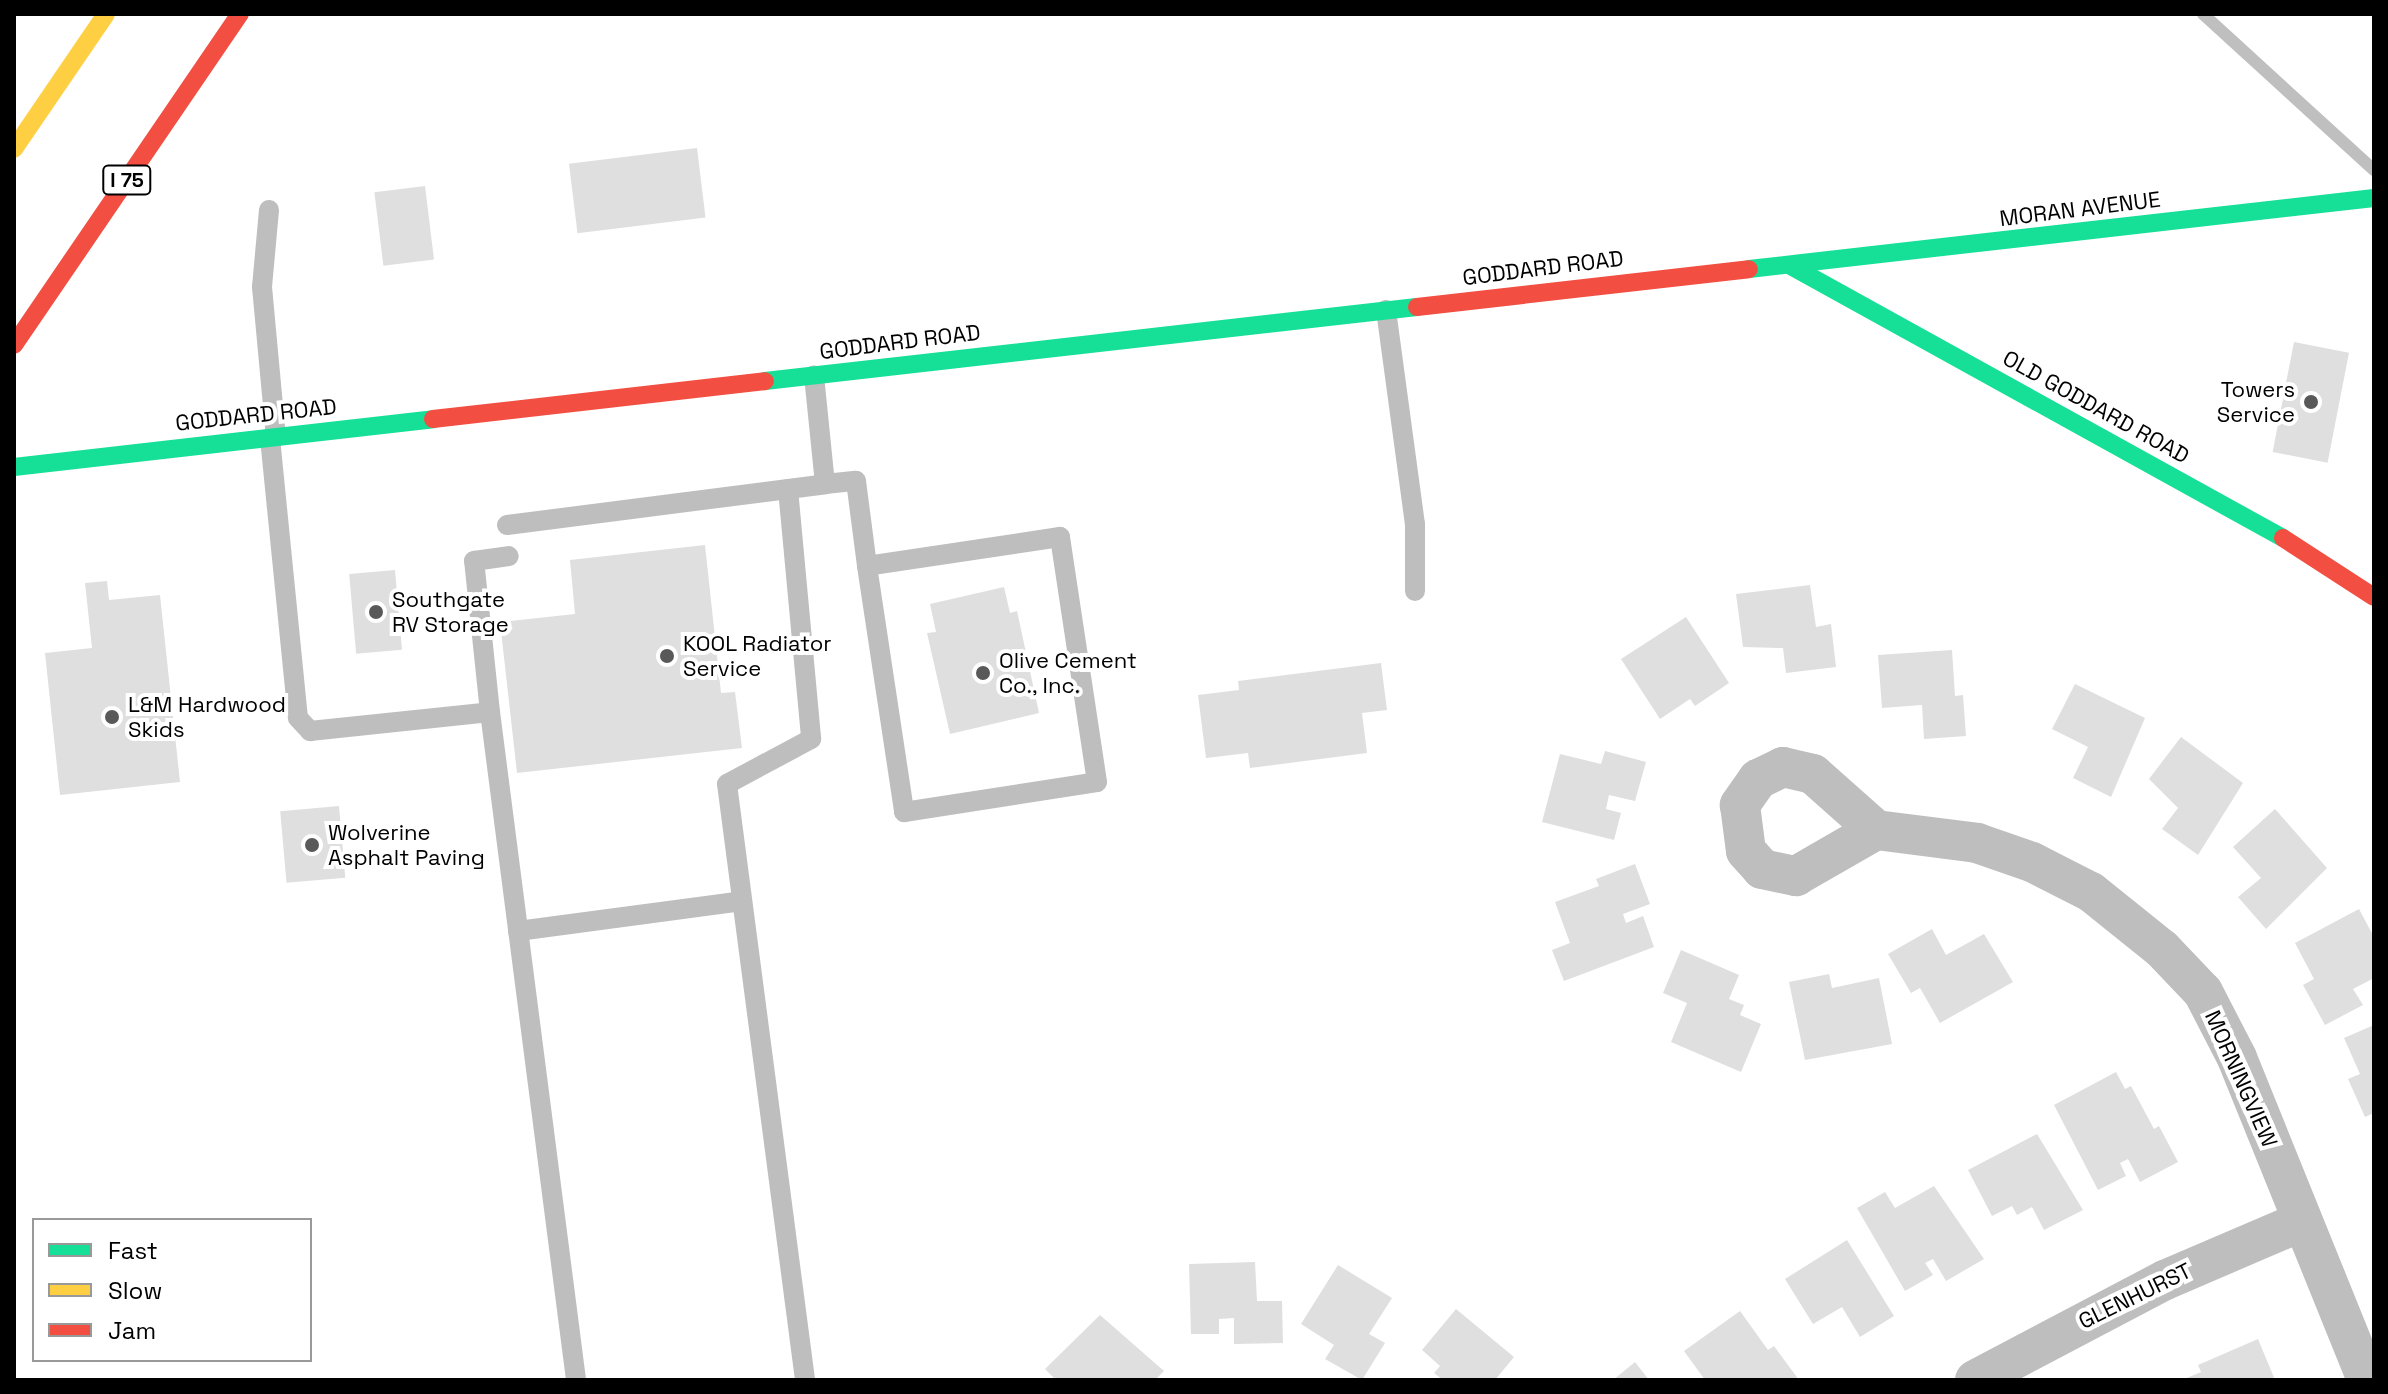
<!DOCTYPE html>
<html>
<head>
<meta charset="utf-8">
<style>
  body { margin:0 }
  #map { position:relative; width:2388px; height:1394px; overflow:hidden; background:#fff; font-family:"Space Grotesk",sans-serif }
  div>[style] { position:absolute }
  .stream>* { height:12px; margin:-6px; padding:0 6px; transform-origin:6px; border-radius:6px; background:#bfbfbf }
  .building>* { inset:0; background:#dfdfdf; transform-origin:0 0 }
  .lane>* { height:20px; margin:-10px; padding:0 10px; transform-origin:10px; border-radius:10px; background:#bebebe }
  .street>* { height:40px; margin:-20px; padding:0 20px; transform-origin:20px; border-radius:20px; background:#bebebe }
  .fast>* { height:18px; margin:-9px; padding:0 9px; transform-origin:9px; border-radius:9px; background:#16e098 }
  .slow>* { height:18px; margin:-9px; padding:0 9px; transform-origin:9px; border-radius:9px; background:#ffcf43 }
  .jam>* { height:18px; margin:-9px; padding:0 9px; transform-origin:9px; border-radius:9px; background:#f24e42 }
  .dots>* { width:22px; height:22px; translate:-50% -50%; box-sizing:border-box; border:4px solid #fff; border-radius:50% }
  span { translate:-50% -50%; white-space:nowrap; text-align:center; line-height:1.15; -webkit-text-stroke:8px #fff; paint-order:stroke }
  .shield-label span { padding:2px 6px; background:#fff; border:2px solid; border-radius:6px; -webkit-text-stroke-width:0 }
  .shield-label { font-size:20px; color:#000; font-weight:700 }
  .street-label { font-size:22px; color:#000 }
  .poi-label { font-size:22px; color:#000 }
  .right { translate:-100% -50%; text-align:right }
  .left { translate:0 -50%; text-align:left }
  .frame { position:absolute; inset:0; border:16px solid #000; pointer-events:none }
  .legend { position:absolute; left:32px; top:1218px; width:280px; height:144px; box-sizing:border-box; background:#fff; border:2px solid #999; margin:0; padding:10px 14px; list-style:none; font-size:24px; color:#000 }
  .legend li { display:flex; align-items:center; gap:16px; height:40px }
  .legend b { width:40px; border:2px solid #999 }
</style>
</head>
<body>
<div id="map">
  <div class="stream">
    <div style="left:2203px;top:14px;width:231px;rotate:42.4deg"></div>
  </div>
  <div class="building">
    <div style="left:697px;top:148px;width:70px;height:129px;rotate:83deg"></div>
    <div style="left:425px;top:186px;width:74px;height:51px;rotate:83deg"></div>
    <div style="left:2294px;top:342px;width:56px;height:112px;rotate:11deg"></div>
    <div style="clip-path:polygon(705px 545px,721px 693px,735px 692px,742px 748px,517px 773px,500px 622px,575px 614px,570px 560px)"></div>
    <div style="left:395px;top:570px;width:80px;height:46px;rotate:85deg"></div>
    <div style="clip-path:polygon(107px 581px,109px 600px,160px 595px,180px 782px,60px 795px,45px 653px,92px 648px,85px 583px)"></div>
    <div style="clip-path:polygon(1810px 585px,1816px 627px,1831px 624px,1836px 667px,1786px 673px,1783px 648px,1743px 647px,1736px 594px)"></div>
    <div style="clip-path:polygon(1004px 587px,1010px 613px,1017px 611px,1039px 713px,950px 734px,927px 633px,936px 632px,930px 604px)"></div>
    <div style="clip-path:polygon(1686px 617px,1729px 683px,1695px 706px,1690px 699px,1660px 719px,1621px 659px)"></div>
    <div style="clip-path:polygon(1952px 650px,1955px 696px,1963px 695px,1966px 736px,1924px 739px,1922px 705px,1882px 708px,1878px 655px)"></div>
    <div style="clip-path:polygon(1381px 663px,1387px 710px,1362px 713px,1367px 753px,1250px 768px,1248px 753px,1206px 758px,1198px 695px,1239px 690px,1238px 681px)"></div>
    <div style="clip-path:polygon(2075px 684px,2145px 718px,2111px 797px,2073px 778px,2088px 747px,2052px 729px)"></div>
    <div style="clip-path:polygon(2181px 737px,2243px 783px,2198px 855px,2162px 829px,2178px 808px,2149px 779px)"></div>
    <div style="clip-path:polygon(1605px 751px,1646px 762px,1635px 801px,1609px 795px,1606px 809px,1621px 813px,1614px 840px,1542px 822px,1560px 754px,1601px 764px)"></div>
    <div style="left:339px;top:806px;width:72px;height:59px;rotate:85deg"></div>
    <div style="clip-path:polygon(2275px 809px,2327px 868px,2266px 929px,2238px 897px,2261px 878px,2233px 847px)"></div>
    <div style="clip-path:polygon(1635px 864px,1650px 904px,1623px 914px,1626px 923px,1643px 916px,1654px 947px,1564px 981px,1552px 950px,1570px 943px,1555px 902px,1599px 886px,1596px 879px)"></div>
    <div style="clip-path:polygon(2359px 909px,2374px 937px,2374px 978px,2353px 989px,2363px 1005px,2325px 1025px,2303px 985px,2314px 979px,2295px 943px)"></div>
    <div style="clip-path:polygon(1932px 929px,1946px 955px,1984px 934px,2013px 982px,1940px 1023px,1920px 988px,1911px 993px,1888px 954px)"></div>
    <div style="clip-path:polygon(1681px 950px,1739px 975px,1729px 999px,1744px 1005px,1740px 1015px,1761px 1024px,1741px 1072px,1671px 1042px,1687px 1003px,1663px 993px)"></div>
    <div style="clip-path:polygon(1829px 974px,1832px 988px,1879px 978px,1892px 1044px,1805px 1060px,1789px 982px)"></div>
    <div style="clip-path:polygon(2374px 1025px,2374px 1113px,2365px 1117px,2348px 1079px,2360px 1074px,2344px 1038px)"></div>
    <div style="clip-path:polygon(2116px 1072px,2125px 1089px,2131px 1086px,2154px 1129px,2159px 1126px,2178px 1162px,2140px 1182px,2128px 1159px,2120px 1163px,2126px 1176px,2098px 1190px,2054px 1105px)"></div>
    <div style="clip-path:polygon(2037px 1134px,2083px 1210px,2044px 1230px,2032px 1207px,2017px 1215px,2012px 1206px,1992px 1216px,1968px 1170px)"></div>
    <div style="clip-path:polygon(1934px 1186px,1984px 1259px,1946px 1281px,1933px 1259px,1925px 1263px,1933px 1275px,1905px 1291px,1857px 1208px,1885px 1192px,1895px 1208px)"></div>
    <div style="clip-path:polygon(1847px 1240px,1894px 1316px,1860px 1337px,1842px 1307px,1813px 1324px,1785px 1279px)"></div>
    <div style="clip-path:polygon(1255px 1262px,1257px 1301px,1282px 1301px,1283px 1343px,1234px 1344px,1234px 1318px,1219px 1319px,1219px 1334px,1191px 1334px,1189px 1264px)"></div>
    <div style="clip-path:polygon(1338px 1265px,1392px 1298px,1369px 1334px,1385px 1343px,1362px 1380px,1325px 1359px,1334px 1345px,1301px 1324px)"></div>
    <div style="clip-path:polygon(1456px 1309px,1514px 1357px,1495px 1380px,1443px 1380px,1434px 1373px,1440px 1366px,1422px 1350px)"></div>
    <div style="clip-path:polygon(1740px 1311px,1768px 1350px,1774px 1346px,1799px 1380px,1705px 1380px,1684px 1351px)"></div>
    <div style="clip-path:polygon(1100px 1315px,1164px 1371px,1155px 1380px,1056px 1380px,1045px 1369px)"></div>
    <div style="clip-path:polygon(2258px 1339px,2275px 1380px,2182px 1380px,2201px 1372px,2198px 1365px)"></div>
    <div style="clip-path:polygon(1635px 1362px,1649px 1380px,1613px 1380px)"></div>
  </div>
  <div class="lane">
    <div style="left:269px;top:210px;width:77px;rotate:95.2deg"></div>
    <div style="left:262px;top:287px;width:151px;rotate:84.7deg"></div>
    <div style="left:1386px;top:310px;width:216px;rotate:82.3deg"></div>
    <div style="left:1415px;top:524px;width:67px;rotate:90deg"></div>
    <div style="left:270px;top:438px;width:281px;rotate:84.3deg"></div>
    <div style="left:298px;top:718px;width:18px;rotate:47deg"></div>
    <div style="left:310px;top:731px;width:181px;rotate:-6deg"></div>
    <div style="left:490px;top:712px;width:152px;rotate:-96deg"></div>
    <div style="left:474px;top:561px;width:35px;rotate:-8deg"></div>
    <div style="left:825px;top:484px;width:31px;rotate:-6deg"></div>
    <div style="left:856px;top:481px;width:86px;rotate:82.6deg"></div>
    <div style="left:867px;top:566px;width:249px;rotate:81.4deg"></div>
    <div style="left:904px;top:812px;width:195px;rotate:-8.8deg"></div>
    <div style="left:1097px;top:782px;width:248px;rotate:-98.6deg"></div>
    <div style="left:1060px;top:537px;width:195px;rotate:171.5deg"></div>
    <div style="left:788px;top:489px;width:251px;rotate:84.7deg"></div>
    <div style="left:811px;top:739px;width:95px;rotate:151.8deg"></div>
    <div style="left:727px;top:784px;width:601px;rotate:82.54deg"></div>
    <div style="left:507px;top:525px;width:321px;rotate:-7.3deg"></div>
    <div style="left:825px;top:484px;width:109px;rotate:-95.8deg"></div>
    <div style="left:490px;top:712px;width:674px;rotate:82.66deg"></div>
    <div style="left:518px;top:931px;width:226px;rotate:-7.6deg"></div>
  </div>
  <div class="street">
    <div style="left:1876px;top:830px;width:84px;rotate:-138.4deg"></div>
    <div style="left:1813px;top:774px;width:31px;rotate:-167deg"></div>
    <div style="left:1783px;top:767px;width:28px;rotate:154deg"></div>
    <div style="left:1758px;top:779px;width:32px;rotate:125deg"></div>
    <div style="left:1740px;top:805px;width:46px;rotate:82.6deg"></div>
    <div style="left:1746px;top:851px;width:24px;rotate:48deg"></div>
    <div style="left:1762px;top:869px;width:35px;rotate:12deg"></div>
    <div style="left:1796px;top:876px;width:92px;rotate:-29.9deg"></div>
    <div style="left:1876px;top:830px;width:102px;rotate:7.3deg"></div>
    <div style="left:1977px;top:843px;width:58px;rotate:19.1deg"></div>
    <div style="left:2032px;top:862px;width:66px;rotate:27deg"></div>
    <div style="left:2091px;top:892px;width:91px;rotate:38.8deg"></div>
    <div style="left:2162px;top:949px;width:59px;rotate:46.4deg"></div>
    <div style="left:2203px;top:992px;width:74px;rotate:62.7deg"></div>
    <div style="left:2237px;top:1058px;width:347px;rotate:68deg"></div>
    <div style="left:1975px;top:1380px;width:215px;rotate:-27.8deg"></div>
    <div style="left:2165px;top:1280px;width:147px;rotate:-23.2deg"></div>
  </div>
  <div class="fast">
    <div style="left:1791px;top:266px;width:562px;rotate:28.94deg"></div>
    <div style="left:1749px;top:269px;width:629px;rotate:-6.48deg"></div>
    <div style="left:765px;top:381px;width:656px;rotate:-6.48deg"></div>
    <div style="left:14px;top:467px;width:422px;rotate:-6.5deg"></div>
  </div>
  <div class="slow">
    <div style="left:14px;top:149px;width:163px;rotate:-55.7deg"></div>
  </div>
  <div class="jam">
    <div style="left:1417px;top:307px;width:334px;rotate:-6.5deg"></div>
    <div style="left:14px;top:345px;width:401px;rotate:-55.7deg"></div>
    <div style="left:433px;top:419px;width:334px;rotate:-6.5deg"></div>
    <div style="left:2283px;top:538px;width:108px;rotate:33deg"></div>
  </div>
  <div class="dots">
    <div style="left:2311px;top:402px;background:#595959"></div>
    <div style="left:376px;top:612px;background:#595959"></div>
    <div style="left:667px;top:656px;background:#595959"></div>
    <div style="left:983px;top:673px;background:#595959"></div>
    <div style="left:112px;top:717px;background:#595959"></div>
    <div style="left:312px;top:845px;background:#595959"></div>
  </div>
  <div class="shield-label">
    <span style="left:127px;top:180px">I 75</span>
  </div>
  <div class="street-label">
    <span style="left:2080px;top:209px;rotate:-7deg">MORAN AVENUE</span>
    <span style="left:1543px;top:268px;rotate:-7deg">GODDARD ROAD</span>
    <span style="left:900px;top:342px;rotate:-7deg">GODDARD ROAD</span>
    <span style="left:2096px;top:407px;rotate:29deg">OLD GODDARD ROAD</span>
    <span style="left:256px;top:415px;rotate:-6deg">GODDARD ROAD</span>
    <span style="left:2241px;top:1079px;rotate:66deg">MORNINGVIEW</span>
    <span style="left:2135px;top:1296px;rotate:-26deg">GLENHURST</span>
  </div>
  <div class="poi-label">
    <span class="right" style="left:2295px;top:402px">Towers<br>Service</span>
    <span class="left" style="left:392px;top:612px">Southgate<br>RV Storage</span>
    <span class="left" style="left:683px;top:656px">KOOL Radiator<br>Service</span>
    <span class="left" style="left:999px;top:673px">Olive Cement<br>Co., Inc.</span>
    <span class="left" style="left:128px;top:717px">L&amp;M Hardwood<br>Skids</span>
    <span class="left" style="left:328px;top:845px">Wolverine<br>Asphalt Paving</span>
  </div>
  <div class="frame"></div>
  <ul class="legend">
  <li><b style="height:10px;background:#16e098"></b>Fast</li>
  <li><b style="height:10px;background:#ffcf43"></b>Slow</li>
  <li><b style="height:10px;background:#f24e42"></b>Jam</li>
  </ul>
</div>
</body>
</html>
